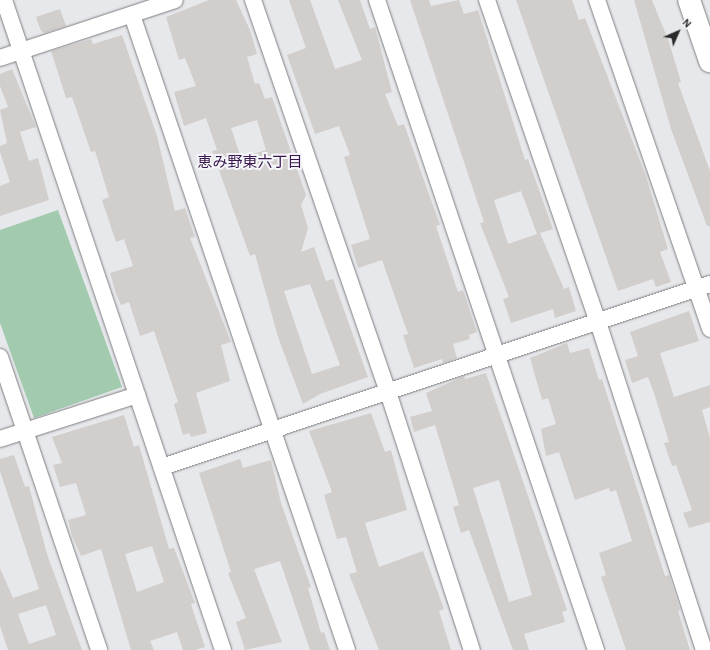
<!DOCTYPE html>
<html>
<head>
<meta charset="utf-8">
<style>
  body { margin:0 }
  #map { position:relative; width:710px; height:650px; overflow:hidden; background:#e7e8eb; font-family:"Alegreya Sans","Noto Sans JP",sans-serif }
  div>[style] { position:absolute }
  .green>* { inset:0; background:#a1caae }
  .building>* { inset:0; background:#d1cecc }
  .roads { filter:drop-shadow(0 0 1px #7f7f82) drop-shadow(0 0 1px #7f7f82) }
  .minor>* { height:16px; margin:-8px; padding:0 8px; transform-origin:8px; border-radius:8px; background:#fff }
  .secondary>* { height:22px; margin:-11px; padding:0 11px; transform-origin:11px; border-radius:11px; background:#fff }
  span { translate:-50% -50%; white-space:nowrap; text-align:center; line-height:1.15; -webkit-text-stroke:4px #f4f5f8; paint-order:stroke }
  .neighbourhood-label { font-size:15px; color:#39174e }
  .north { position:absolute; left:658px; top:12px; width:40px; height:40px; -webkit-text-stroke:3px #f4f5f8; paint-order:stroke; rotate:45deg; font-size:11px; font-weight:700; line-height:16px; text-align:center; color:#2a2a2b }
  .north::after { content:''; display:block; margin:auto; width:14px; height:18px; background:#2a2a2b; clip-path:polygon(50% 0,100% 100%,50% 72%,0 100%) }
</style>
</head>
<body>
<div id="map">
  <div class="green">
    <div style="clip-path:polygon(58px 210px,122px 387px,34px 418px,0 323px,0 230px)"></div>
  </div>
  <div class="building">
    <div style="clip-path:polygon(evenodd,209px 0,236px 0,250px 30px,257px 54px,247px 57px,255px 84px,259px 83px,265px 99px,272px 97px,306px 195px,301px 205px,308px 228px,301px 252px,314px 247px,326px 281px,333px 279px,368px 377px,320px 394px,303px 404px,278px 337px,255px 254px,250px 256px,212px 151px,217px 150px,206px 118px,184px 126px,174px 92px,196px 86px,185px 58px,179px 60px,166px 17px,209px 0,257px 120px,266px 150px,241px 158px,231px 128px,257px 120px,209px 0,310px 284px,340px 365px,312px 374px,284px 291px,310px 284px)"></div>
    <div style="clip-path:polygon(289px 0,310px 0,335px 69px,362px 60px,338px 0,360px 0,370px 29px,375px 27px,392px 92px,385px 94px,398px 126px,404px 124px,440px 225px,436px 226px,458px 292px,463px 290px,477px 332px,469px 335px,470px 339px,453px 344px,457px 358px,443px 363px,442px 359px,414px 368px,403px 335px,408px 334px,382px 260px,358px 268px,351px 245px,370px 239px,344px 157px,350px 155px,339px 126px,315px 134px,287px 55px,306px 48px)"></div>
    <div style="clip-path:polygon(evenodd,410px 0,429px 0,431px 6px,459px 0,464px 14px,478px 10px,525px 160px,528px 159px,553px 229px,540px 233px,564px 289px,569px 287px,576px 311px,555px 318px,553px 309px,511px 323px,503px 299px,509px 297px,480px 223px,484px 222px,410px 0,521px 191px,537px 234px,508px 244px,494px 200px,521px 191px)"></div>
    <div style="clip-path:polygon(516px 0,572px 0,579px 20px,585px 18px,646px 176px,668px 249px,660px 252px,671px 282px,656px 287px,653px 279px,618px 291px)"></div>
    <div style="clip-path:polygon(634px 0,652px 0,669px 42px,681px 82px,678px 83px,710px 171px,710px 226px,707px 226px,671px 129px)"></div>
    <div style="clip-path:polygon(60px 9px,66px 26px,45px 33px,41px 31px,36px 17px)"></div>
    <div style="clip-path:polygon(122px 35px,157px 136px,175px 211px,185px 208px,195px 237px,190px 238px,231px 342px,221px 345px,230px 381px,196px 393px,207px 433px,191px 437px,189px 433px,183px 435px,174px 404px,178px 402px,154px 331px,140px 336px,129px 302px,121px 305px,116px 294px,110px 273px,133px 266px,124px 239px,116px 242px,102px 200px,109px 197px,95px 151px,91px 152px,72px 97px,66px 98px,51px 51px,91px 39px,93px 44px)"></div>
    <div style="clip-path:polygon(12px 69px,36px 127px,20px 132px,29px 161px,38px 158px,49px 200px,0 216px,0 186px,10px 182px,0 152px,0 146px,7px 143px,0 110px,8px 107px,0 86px,0 74px)"></div>
    <div style="clip-path:polygon(689px 311px,699px 341px,660px 353px,674px 397px,710px 385px,710px 407px,702px 410px,710px 438px,710px 522px,689px 528px,683px 513px,692px 510px,676px 465px,672px 466px,664px 443px,669px 442px,654px 393px,648px 377px,632px 383px,625px 360px,638px 356px,630px 332px)"></div>
    <div style="clip-path:polygon(567px 343px,570px 353px,589px 348px,599px 380px,602px 379px,665px 576px,669px 575px,680px 610px,678px 611px,690px 650px,626px 650px,601px 577px,606px 575px,599px 553px,632px 541px,616px 490px,610px 492px,609px 488px,575px 500px,559px 452px,546px 456px,541px 429px,556px 424px,548px 398px,542px 400px,530px 358px)"></div>
    <div style="clip-path:polygon(evenodd,486px 373px,567px 610px,562px 612px,565px 622px,524px 634px,529px 650px,513px 650px,469px 530px,461px 533px,453px 507px,459px 505px,435px 425px,414px 432px,410px 417px,432px 411px,426px 393px,464px 376px,465px 379px,486px 373px,499px 480px,532px 595px,509px 602px,473px 488px,499px 480px)"></div>
    <div style="clip-path:polygon(371px 413px,385px 452px,391px 450px,407px 510px,365px 523px,379px 567px,423px 551px,444px 609px,439px 611px,451px 650px,379px 650px,349px 574px,357px 572px,346px 537px,337px 539px,324px 495px,332px 492px,309px 431px)"></div>
    <div style="clip-path:polygon(evenodd,124px 415px,134px 447px,139px 445px,169px 549px,174px 548px,195px 603px,191px 604px,205px 647px,195px 650px,183px 650px,177px 632px,150px 641px,154px 650px,131px 650px,101px 549px,81px 556px,72px 536px,68px 520px,86px 515px,76px 483px,60px 487px,53px 465px,62px 463px,52px 437px,124px 415px,152px 546px,164px 582px,137px 592px,125px 554px,152px 546px)"></div>
    <div style="clip-path:polygon(evenodd,14px 455px,25px 487px,29px 486px,47px 554px,82px 650px,8px 650px,0 626px,0 568px,13px 598px,39px 589px,0 471px,0 459px,14px 455px,46px 605px,56px 635px,29px 644px,18px 614px,46px 605px)"></div>
    <div style="clip-path:polygon(240px 459px,243px 468px,271px 460px,281px 503px,311px 587px,308px 588px,321px 633px,324px 632px,330px 650px,310px 650px,280px 561px,254px 569px,282px 642px,245px 650px,236px 622px,246px 618px,228px 573px,231px 572px,199px 473px)"></div>
  </div>
  <div class="roads">
    <div class="minor">
      <div style="left:4px;top:0;width:686px;rotate:71.38deg"></div>
      <div style="left:253px;top:0;width:415px;rotate:71deg"></div>
      <div style="left:388px;top:392px;width:271px;rotate:72deg"></div>
      <div style="left:377px;top:0;width:686px;rotate:71.38deg"></div>
      <div style="left:487px;top:0;width:341px;rotate:71deg"></div>
      <div style="left:598px;top:322px;width:345px;rotate:72.1deg"></div>
      <div style="left:597px;top:0;width:348px;rotate:71deg"></div>
      <div style="left:132px;top:15px;width:670px;rotate:71.29deg"></div>
      <div style="left:0;top:58px;width:184px;rotate:-18.3deg"></div>
      <div style="left:0;top:357px;width:309px;rotate:71.3deg"></div>
      <div style="left:0;top:439px;width:144px;rotate:-17.8deg"></div>
      <div style="left:162px;top:467px;width:578px;rotate:-18.47deg"></div>
    </div>
    <div class="secondary">
      <div style="left:689px;top:0;width:65px;rotate:71deg"></div>
    </div>
  </div>
  <div class="neighbourhood-label">
    <span style="left:250px;top:163px">恵み野東六丁目</span>
  </div>
  <div class="north">N</div>
</div>
</body>
</html>
